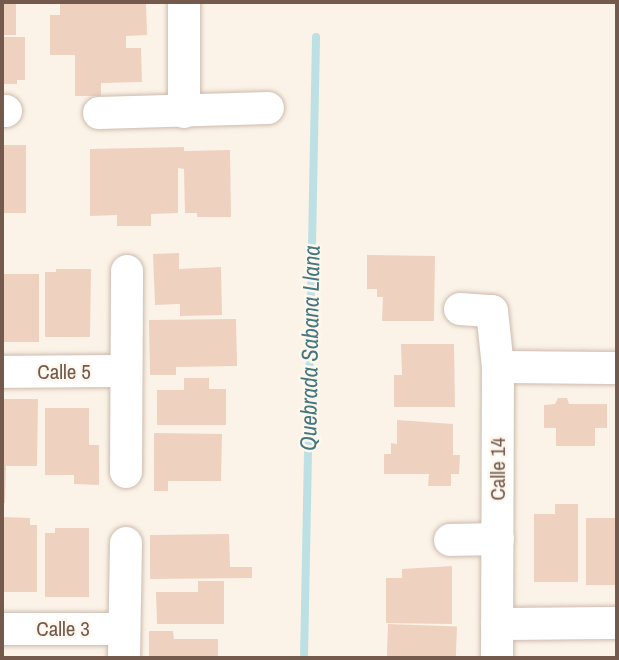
<!DOCTYPE html>
<html>
<head>
<meta charset="utf-8">
<style>
  body { margin:0 }
  #map { position:relative; width:619px; height:660px; overflow:hidden; background:#fbf3e7; font-family:"Archivo Narrow",sans-serif }
  div>[style] { position:absolute }
  .stream>* { height:8px; margin:-4px; padding:0 4px; transform-origin:4px; border-radius:4px; background:#bde0e4 }
  .building>* { inset:0; background:#efd1c0; transform-origin:0 0 }
  .roads { filter:drop-shadow(0 0 2px #cdbaae) drop-shadow(0 0 2px #cdbaae) }
  .minor>* { height:32px; margin:-16px; padding:0 16px; transform-origin:16px; border-radius:16px; background:#fff }
  span { translate:-50% -50%; white-space:nowrap; text-align:center; line-height:1.15; -webkit-text-stroke:5px #fef7ee; paint-order:stroke }
  .street-label { font-size:21px; color:#74594d }
  .water-label { font-size:23px; color:#44777f; font-style:italic }
  .frame { position:absolute; inset:0; border:4px solid #74594d; pointer-events:none }
</style>
</head>
<body>
<div id="map">
  <div class="stream">
    <div style="left:304px;top:658px;width:621px;rotate:-88.89deg"></div>
  </div>
  <div class="building">
    <div style="left:2px;top:2px;width:14px;height:33px"></div>
    <div style="clip-path:polygon(65px 2px,146px 2px,147px 35px,126px 36px,126px 48px,141px 48px,142px 82px,101px 83px,101px 96px,75px 96px,75px 55px,50px 55px,50px 15px,60px 15px,60px 3px)"></div>
    <div style="clip-path:polygon(2px 37px,25px 37px,25px 80px,17px 80px,17px 84px,2px 84px)"></div>
    <div style="left:2px;top:145px;width:24px;height:68px"></div>
    <div style="clip-path:polygon(184px 147px,184px 151px,230px 150px,231px 217px,197px 217px,197px 213px,185px 213px,184px 169px,178px 168px,178px 213px,151px 214px,151px 226px,117px 226px,117px 215px,90px 216px,90px 149px)"></div>
    <div style="clip-path:polygon(179px 253px,179px 269px,221px 267px,222px 315px,180px 316px,180px 304px,155px 305px,153px 254px)"></div>
    <div style="clip-path:polygon(367px 255px,435px 256px,434px 321px,382px 321px,383px 297px,377px 297px,377px 289px,367px 289px)"></div>
    <div style="clip-path:polygon(56px 269px,91px 269px,90px 337px,45px 337px,45px 272px,56px 272px)"></div>
    <div style="left:2px;top:274px;width:37px;height:68px"></div>
    <div style="clip-path:polygon(236px 319px,237px 366px,176px 367px,176px 375px,150px 375px,149px 320px)"></div>
    <div style="clip-path:polygon(401px 344px,454px 344px,455px 407px,394px 407px,394px 375px,402px 375px)"></div>
    <div style="clip-path:polygon(184px 378px,209px 378px,209px 389px,226px 389px,226px 425px,157px 425px,157px 390px,184px 390px)"></div>
    <div style="clip-path:polygon(558px 398px,567px 398px,569px 404px,607px 404px,607px 428px,595px 428px,595px 446px,556px 446px,556px 428px,544px 428px,544px 405px,555px 404px)"></div>
    <div style="clip-path:polygon(2px 399px,38px 399px,37px 466px,6px 466px,5px 503px,2px 503px)"></div>
    <div style="clip-path:polygon(45px 408px,89px 408px,89px 445px,99px 445px,99px 485px,74px 484px,74px 475px,45px 475px)"></div>
    <div style="clip-path:polygon(397px 420px,453px 424px,453px 455px,460px 455px,459px 474px,451px 474px,451px 486px,428px 486px,429px 474px,384px 474px,384px 454px,391px 454px,391px 443px,397px 444px)"></div>
    <div style="clip-path:polygon(154px 433px,222px 434px,221px 481px,168px 481px,168px 491px,154px 491px)"></div>
    <div style="clip-path:polygon(555px 504px,578px 504px,578px 582px,534px 582px,534px 514px,555px 514px)"></div>
    <div style="clip-path:polygon(2px 517px,30px 518px,30px 525px,37px 525px,37px 592px,2px 592px)"></div>
    <div style="left:586px;top:518px;width:31px;height:67px"></div>
    <div style="clip-path:polygon(55px 528px,89px 528px,89px 597px,45px 597px,45px 533px,55px 533px)"></div>
    <div style="clip-path:polygon(229px 534px,230px 567px,252px 567px,252px 578px,150px 579px,150px 535px)"></div>
    <div style="clip-path:polygon(452px 566px,452px 624px,386px 623px,386px 578px,402px 578px,402px 569px)"></div>
    <div style="clip-path:polygon(198px 581px,224px 581px,224px 624px,157px 624px,156px 592px,198px 592px)"></div>
    <div style="left:388px;top:624px;width:69px;height:34px;rotate:2deg"></div>
    <div style="clip-path:polygon(149px 631px,173px 631px,174px 639px,218px 639px,218px 658px,149px 658px)"></div>
  </div>
  <div class="roads">
    <div class="minor">
      <div style="left:184px;top:2px;width:110px;rotate:90deg"></div>
      <div style="left:2px;top:111px;width:4px"></div>
      <div style="left:99px;top:113px;width:169px;rotate:-1.7deg"></div>
      <div style="left:460px;top:309px;width:32px;rotate:4deg"></div>
      <div style="left:492px;top:311px;width:56px;rotate:83.9deg"></div>
      <div style="left:498px;top:367px;width:291px;rotate:90.2deg"></div>
      <div style="left:498px;top:367px;width:119px;rotate:0.5deg"></div>
      <div style="left:2px;top:372px;width:124px;rotate:-0.5deg"></div>
      <div style="left:126px;top:472px;width:201px;rotate:-89.7deg"></div>
      <div style="left:450px;top:540px;width:48px;rotate:-1.2deg"></div>
      <div style="left:497px;top:624px;width:120px;rotate:-0.5deg"></div>
      <div style="left:2px;top:629px;width:122px"></div>
      <div style="left:124px;top:658px;width:115px;rotate:-89deg"></div>
    </div>
  </div>
  <div class="street-label">
    <span style="left:64px;top:372px">Calle 5</span>
    <span style="left:498px;top:469px;rotate:-90deg">Calle 14</span>
    <span style="left:63px;top:629px">Calle 3</span>
  </div>
  <div class="water-label">
    <span style="left:310px;top:348px;rotate:-89deg">Quebrada Sabana Llana</span>
  </div>
  <div class="frame"></div>
</div>
</body>
</html>
